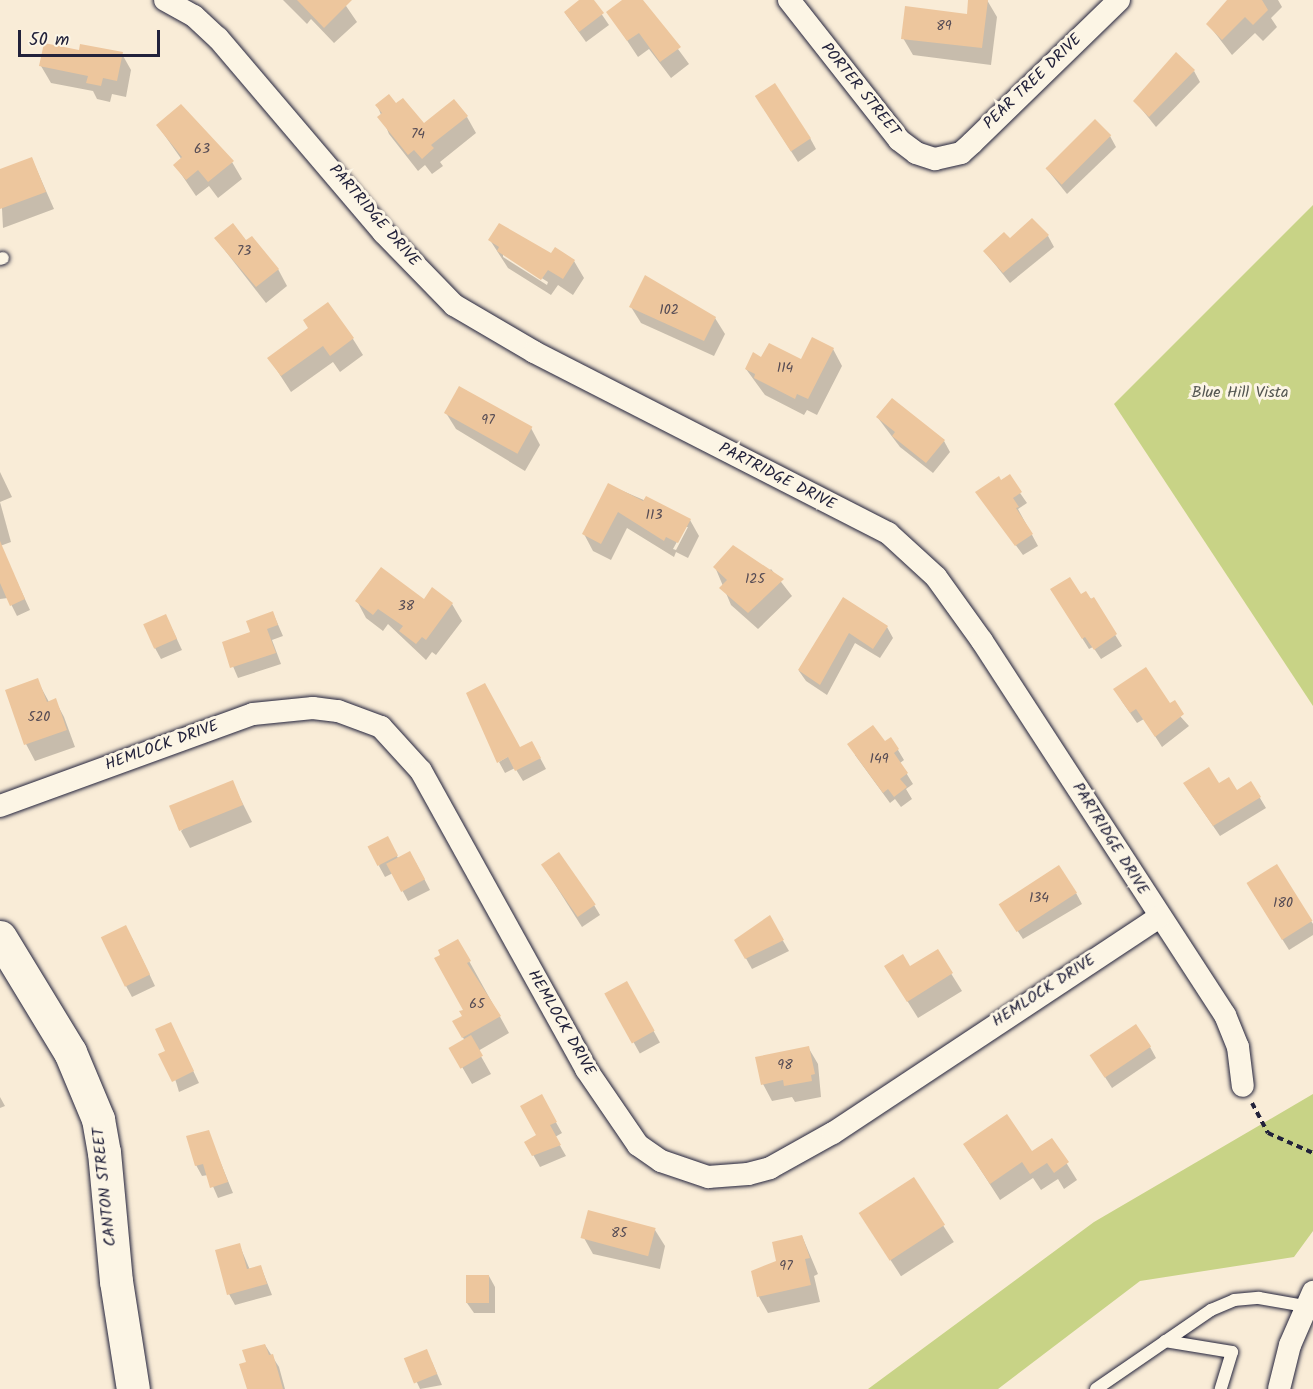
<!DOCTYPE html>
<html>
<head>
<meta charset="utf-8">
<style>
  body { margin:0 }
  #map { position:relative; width:1313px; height:1389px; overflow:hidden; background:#f9ecd7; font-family:Kalam,sans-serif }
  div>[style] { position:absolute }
  .green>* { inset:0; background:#c8d386 }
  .shadow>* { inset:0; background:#0003; transform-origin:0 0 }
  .building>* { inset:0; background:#edc69d; transform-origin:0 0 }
  .path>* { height:4px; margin-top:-2px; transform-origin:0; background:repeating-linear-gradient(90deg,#22223b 0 6px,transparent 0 10.5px) }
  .roads { filter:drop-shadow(0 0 2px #22223b) drop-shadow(0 0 2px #22223b) }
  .lane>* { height:12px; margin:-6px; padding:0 6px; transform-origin:6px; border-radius:6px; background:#fcf5e5 }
  .street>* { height:22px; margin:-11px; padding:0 11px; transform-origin:11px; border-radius:11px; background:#fcf5e5 }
  .secondary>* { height:33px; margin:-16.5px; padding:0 16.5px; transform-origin:16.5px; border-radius:16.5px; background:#fcf5e5 }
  span { translate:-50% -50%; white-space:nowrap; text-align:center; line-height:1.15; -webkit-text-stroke:6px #fcf5e5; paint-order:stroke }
  .number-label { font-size:14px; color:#554b54 }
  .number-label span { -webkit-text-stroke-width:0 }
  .street-label { font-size:16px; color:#22223b }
  .park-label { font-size:16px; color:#545752 }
  .scale { position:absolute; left:18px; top:30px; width:142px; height:27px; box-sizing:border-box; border:3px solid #22223b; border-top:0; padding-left:8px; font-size:18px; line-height:21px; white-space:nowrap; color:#22223b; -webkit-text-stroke:4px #fcf5e5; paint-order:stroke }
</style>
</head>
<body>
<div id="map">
  <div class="green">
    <div style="clip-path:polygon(1313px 205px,1313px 706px,1114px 404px)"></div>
    <div style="clip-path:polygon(1313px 1094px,1313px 1231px,1294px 1257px,1140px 1281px,998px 1389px,868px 1389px,1094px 1222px)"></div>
  </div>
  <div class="shadow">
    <div style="clip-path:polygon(283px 0,342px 0,357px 22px,334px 43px,311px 19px,307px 24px)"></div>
    <div style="clip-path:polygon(582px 0,592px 0,609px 25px,586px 42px,565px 13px)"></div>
    <div style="clip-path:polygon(624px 0,642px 0,689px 64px,671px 78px,649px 49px,638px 57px,608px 12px)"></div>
    <div style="clip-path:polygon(970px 0,987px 0,997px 17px,991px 65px,913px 55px,903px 38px,968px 15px)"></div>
    <div style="clip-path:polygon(1233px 0,1278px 0,1282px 7px,1271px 18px,1277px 27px,1263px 41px,1255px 33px,1232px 55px,1208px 24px)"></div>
    <div style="clip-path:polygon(80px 52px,122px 54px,131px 70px,126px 97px,112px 94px,110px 102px,97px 99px,93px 91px,51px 83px,41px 66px)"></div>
    <div style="clip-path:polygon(1194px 71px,1200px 82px,1156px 127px,1135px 101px)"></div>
    <div style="clip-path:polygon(377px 105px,396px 105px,423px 125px,467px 117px,476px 133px,440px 162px,443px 166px,432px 174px,425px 165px,418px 171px,389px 134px)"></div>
    <div style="clip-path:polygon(181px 106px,232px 162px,242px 179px,218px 198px,209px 186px,196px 196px,175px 165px,182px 160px,158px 126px)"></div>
    <div style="clip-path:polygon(764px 109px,810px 138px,816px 149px,798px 162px)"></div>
    <div style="clip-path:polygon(1110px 136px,1116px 147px,1067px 194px,1046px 168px)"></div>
    <div style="clip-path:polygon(32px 159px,54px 209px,3px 228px,0 170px)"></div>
    <div style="clip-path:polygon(1048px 236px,1054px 247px,1010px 283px,985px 252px,1010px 240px)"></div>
    <div style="clip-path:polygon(216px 239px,246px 242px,278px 269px,287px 286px,266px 303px)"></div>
    <div style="clip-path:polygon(evenodd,490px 240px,574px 261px,584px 278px,573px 295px,558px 285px,551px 295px,508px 268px,490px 240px,503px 254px,548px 282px,547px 285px,503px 257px,503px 254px)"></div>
    <div style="clip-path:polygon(631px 307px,715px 318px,725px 334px,714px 356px,641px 323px)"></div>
    <div style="clip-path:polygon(310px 329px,353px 339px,363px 355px,340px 372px,333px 362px,291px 392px,269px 358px)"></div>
    <div style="clip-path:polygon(833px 349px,842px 366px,817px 415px,807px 410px,804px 415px,765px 395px,746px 369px,762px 359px,802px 361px)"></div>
    <div style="clip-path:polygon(446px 413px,531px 428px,540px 445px,525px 471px,456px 429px)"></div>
    <div style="clip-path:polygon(878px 418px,944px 441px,950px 452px,933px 473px,900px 447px)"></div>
    <div style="clip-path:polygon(0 472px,12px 497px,0 502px)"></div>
    <div style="clip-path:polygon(1001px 482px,1020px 493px,1027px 503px,1018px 509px,1038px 546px,1023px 555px,977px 492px)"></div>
    <div style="clip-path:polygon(evenodd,609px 485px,690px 520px,699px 536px,688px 558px,676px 552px,674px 557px,627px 528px,611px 560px,593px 551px,584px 534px,609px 485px,685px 527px,688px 527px,676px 550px,673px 549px,685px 527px)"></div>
    <div style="clip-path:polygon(0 502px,11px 542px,0 546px)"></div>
    <div style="clip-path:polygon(7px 560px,30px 610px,17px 616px,8px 598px,0 599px,0 564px)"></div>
    <div style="clip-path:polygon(715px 567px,767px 573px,771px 569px,792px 596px,758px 629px,731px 605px)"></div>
    <div style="clip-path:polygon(1080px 596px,1093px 599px,1122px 646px,1101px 659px,1093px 647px,1089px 649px,1058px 600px)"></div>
    <div style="clip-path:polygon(844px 599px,887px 627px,893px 638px,880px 658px,855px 643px,827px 695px,806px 681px,799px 671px)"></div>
    <div style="clip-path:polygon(357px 601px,452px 604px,462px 621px,436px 655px,432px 652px,426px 660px,388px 624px,383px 631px,366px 618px)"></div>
    <div style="clip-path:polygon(273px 613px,283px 636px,272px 640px,281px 664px,238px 678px,223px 643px,252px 633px)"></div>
    <div style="clip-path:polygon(166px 616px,182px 650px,161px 659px,155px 648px)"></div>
    <div style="clip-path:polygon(37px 680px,49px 702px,55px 700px,64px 717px,75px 747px,35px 761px,26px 744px)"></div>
    <div style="clip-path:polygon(1121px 700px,1170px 705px,1189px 726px,1162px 747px,1144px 719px,1137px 723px)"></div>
    <div style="clip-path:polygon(884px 743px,898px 750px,904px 760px,900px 763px,913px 784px,906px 789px,912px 799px,901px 807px,895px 799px,890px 803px,855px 755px)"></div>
    <div style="clip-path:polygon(520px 749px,538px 754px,546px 769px,523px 781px,515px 768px,505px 773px,499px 762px)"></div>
    <div style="clip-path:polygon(232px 782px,252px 822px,190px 848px,181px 831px)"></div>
    <div style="clip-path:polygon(1251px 783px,1266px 808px,1220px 836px,1191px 794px,1219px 785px,1236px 792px)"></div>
    <div style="clip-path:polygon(387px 838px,398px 858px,416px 863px,430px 890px,408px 901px,393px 873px,385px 877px,379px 866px)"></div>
    <div style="clip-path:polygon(1276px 866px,1313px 924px,1313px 935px,1289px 950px,1254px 894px)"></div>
    <div style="clip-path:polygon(549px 875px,594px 905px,600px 915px,582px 927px)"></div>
    <div style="clip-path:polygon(1076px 893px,1082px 904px,1023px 939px,1007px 915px)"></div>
    <div style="clip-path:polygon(769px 917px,789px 951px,752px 969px,736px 941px)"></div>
    <div style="clip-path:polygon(132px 938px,155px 986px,132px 997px,126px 986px)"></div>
    <div style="clip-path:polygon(458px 941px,509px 1033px,478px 1051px,491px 1074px,472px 1084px,451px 1048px,465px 1041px,454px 1022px,464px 1016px,465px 1010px)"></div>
    <div style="clip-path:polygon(937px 951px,962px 991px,918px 1018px,896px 983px,910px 968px)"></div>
    <div style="left:627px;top:983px;width:68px;height:23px;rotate:61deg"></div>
    <div style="clip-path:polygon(176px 1035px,199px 1083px,179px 1092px,167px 1052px)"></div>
    <div style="clip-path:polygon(808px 1047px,818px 1064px,821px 1097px,795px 1102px,792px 1097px,772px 1101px,763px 1084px)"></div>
    <div style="clip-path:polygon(1150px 1047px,1156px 1058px,1112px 1088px,1092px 1057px)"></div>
    <div style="clip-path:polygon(541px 1096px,562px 1133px,555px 1137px,566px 1156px,540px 1167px,526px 1142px,538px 1135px)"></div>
    <div style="clip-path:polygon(0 1097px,5px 1106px,0 1108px)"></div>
    <div style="clip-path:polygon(208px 1132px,233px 1193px,218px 1198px,208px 1175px,202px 1176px,196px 1165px)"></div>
    <div style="clip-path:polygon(1052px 1140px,1077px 1180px,1064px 1189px,1058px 1179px,1041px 1190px,1033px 1178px,1000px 1200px,964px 1144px,1032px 1153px)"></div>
    <div style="left:913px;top:1179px;width:75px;height:63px;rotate:57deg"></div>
    <div style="clip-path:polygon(655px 1230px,665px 1246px,660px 1269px,593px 1254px,584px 1238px)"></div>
    <div style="clip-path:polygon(802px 1236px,818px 1274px,814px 1276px,820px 1302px,768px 1313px,759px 1297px,753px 1272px,778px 1262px)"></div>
    <div style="clip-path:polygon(239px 1244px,250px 1270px,261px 1267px,272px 1295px,235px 1305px,229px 1294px)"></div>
    <div style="clip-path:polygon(489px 1276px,495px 1287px,495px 1313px,474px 1313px,467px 1303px)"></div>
    <div style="clip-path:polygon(265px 1345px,279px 1367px,285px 1389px,248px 1389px,248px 1363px)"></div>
    <div style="clip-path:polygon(406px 1359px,432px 1362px,442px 1385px,420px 1389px)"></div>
  </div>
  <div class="building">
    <div style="clip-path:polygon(297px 0,352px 0,324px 28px)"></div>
    <div style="clip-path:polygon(579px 0,594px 0,604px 13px,579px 32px,564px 12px)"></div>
    <div style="clip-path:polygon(622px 0,643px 0,681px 47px,660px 62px,639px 33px,627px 41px,606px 12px)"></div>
    <div style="clip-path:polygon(968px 0,988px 0,982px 48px,901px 39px,905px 6px,967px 14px)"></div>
    <div style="clip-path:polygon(1227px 0,1262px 0,1268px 10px,1253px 25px,1245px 17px,1222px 40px,1206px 24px)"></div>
    <div style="clip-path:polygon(44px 43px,79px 50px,80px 44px,123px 52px,117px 81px,103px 78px,101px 86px,86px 83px,88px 76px,39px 66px)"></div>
    <div style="clip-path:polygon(1176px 52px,1195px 70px,1149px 117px,1133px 101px)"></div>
    <div style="left:775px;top:83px;width:66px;height:24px;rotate:57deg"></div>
    <div style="clip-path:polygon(389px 94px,396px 103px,403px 98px,424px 123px,454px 99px,468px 116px,431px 145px,434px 148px,422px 159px,414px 150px,408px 155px,377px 117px,382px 113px,375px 105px)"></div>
    <div style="clip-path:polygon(181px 104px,234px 161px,208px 182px,198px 170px,186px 180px,173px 165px,182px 157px,156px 125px)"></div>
    <div style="left:1095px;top:119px;width:23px;height:70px;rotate:45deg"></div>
    <div style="clip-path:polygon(32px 157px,46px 192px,0 209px,0 169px)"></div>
    <div style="clip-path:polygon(1032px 218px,1049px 235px,1003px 273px,983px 251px,1004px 232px,1010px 238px)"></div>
    <div style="clip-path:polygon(233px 223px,246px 240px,252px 236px,279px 269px,256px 287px,214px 238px)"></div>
    <div style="clip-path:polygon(499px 223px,551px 253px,555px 247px,575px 260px,563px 279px,548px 270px,541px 280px,497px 251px,499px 247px,488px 240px)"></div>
    <div style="clip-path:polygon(645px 275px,716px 317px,704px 341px,629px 307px)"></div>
    <div style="clip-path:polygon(328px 302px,354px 338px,330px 356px,323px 346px,281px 376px,267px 358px,308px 328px,303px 320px)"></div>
    <div style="clip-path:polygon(812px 337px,834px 348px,808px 399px,797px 394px,795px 399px,754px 378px,755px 374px,745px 369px,753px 352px,761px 357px,769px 343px,801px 359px)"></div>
    <div style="left:459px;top:386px;width:84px;height:31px;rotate:29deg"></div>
    <div style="clip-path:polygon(892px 398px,945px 440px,926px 463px,892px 436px,895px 432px,876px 417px)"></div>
    <div style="clip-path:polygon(1010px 474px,1022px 492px,1013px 498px,1019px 507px,1016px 508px,1033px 534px,1015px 546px,975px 492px,999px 476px,1001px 480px)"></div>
    <div style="clip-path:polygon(608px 483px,643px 501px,646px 496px,691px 519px,678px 543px,666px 537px,664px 541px,618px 512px,601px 544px,582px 534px)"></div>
    <div style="clip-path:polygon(0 541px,25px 599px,10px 606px,0 583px)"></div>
    <div style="clip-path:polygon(733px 545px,784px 579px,748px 613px,719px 588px,727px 580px,713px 567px)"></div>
    <div style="clip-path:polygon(381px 567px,424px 599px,432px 587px,453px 603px,426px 640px,422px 637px,416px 644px,399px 631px,403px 626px,378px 609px,373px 615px,355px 601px)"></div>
    <div style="clip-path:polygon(1070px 577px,1081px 594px,1086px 591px,1091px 599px,1094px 597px,1117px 634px,1094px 650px,1085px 637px,1082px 639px,1050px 589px)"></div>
    <div style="clip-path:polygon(843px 597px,888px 626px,873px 649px,849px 633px,820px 685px,798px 670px)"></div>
    <div style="clip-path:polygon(273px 611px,278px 625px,267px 629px,276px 653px,230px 668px,222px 642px,250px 632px,246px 621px)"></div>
    <div style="left:166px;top:614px;width:27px;height:25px;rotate:66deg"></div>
    <div style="clip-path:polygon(1146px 667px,1170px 703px,1175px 700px,1184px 714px,1155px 737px,1136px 709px,1130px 713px,1113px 689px)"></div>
    <div style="clip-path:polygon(38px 678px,47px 702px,56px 698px,67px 730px,24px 745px,5px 690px)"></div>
    <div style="clip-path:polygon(485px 683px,520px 747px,532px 741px,541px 758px,515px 771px,508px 757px,497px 763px,466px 693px)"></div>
    <div style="clip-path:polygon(873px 725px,885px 741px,891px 737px,899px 749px,894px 753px,908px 773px,900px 779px,907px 787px,894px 797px,888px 789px,883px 793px,847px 744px)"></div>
    <div style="clip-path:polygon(1209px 767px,1219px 783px,1229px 777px,1237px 790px,1251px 781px,1261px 797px,1213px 826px,1183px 783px)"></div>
    <div style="left:233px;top:780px;width:27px;height:69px;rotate:68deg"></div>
    <div style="left:388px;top:836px;width:22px;height:23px;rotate:63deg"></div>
    <div style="left:410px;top:851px;width:32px;height:27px;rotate:62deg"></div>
    <div style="left:559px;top:852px;width:64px;height:22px;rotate:55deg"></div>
    <div style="left:1277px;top:864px;width:67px;height:36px;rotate:58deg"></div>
    <div style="left:1059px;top:865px;width:33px;height:72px;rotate:57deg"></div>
    <div style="clip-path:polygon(770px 915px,784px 940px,745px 959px,734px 940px)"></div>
    <div style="left:126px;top:925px;width:55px;height:28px;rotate:64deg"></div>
    <div style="clip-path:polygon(458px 939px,471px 961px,467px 963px,501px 1016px,462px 1038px,452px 1021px,462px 1016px,459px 1011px,463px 1010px,434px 958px,440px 955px,438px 950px)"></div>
    <div style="clip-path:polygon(938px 949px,953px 973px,907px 1002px,884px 966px,903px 954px,910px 966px)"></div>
    <div style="left:627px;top:981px;width:57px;height:26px;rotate:61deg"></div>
    <div style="clip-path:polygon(171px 1022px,194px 1071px,172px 1082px,158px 1054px,165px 1051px,155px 1029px)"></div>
    <div style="left:1136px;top:1024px;width:27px;height:56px;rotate:56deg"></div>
    <div style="left:471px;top:1035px;width:24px;height:26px;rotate:60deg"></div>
    <div style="clip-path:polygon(809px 1046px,815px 1074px,811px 1075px,812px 1081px,784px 1086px,783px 1080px,761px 1085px,755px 1057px)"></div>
    <div style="clip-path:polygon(542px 1094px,557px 1122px,550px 1125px,561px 1145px,532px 1156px,524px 1142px,536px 1135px,520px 1106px)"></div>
    <div style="clip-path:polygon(1007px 1114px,1032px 1151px,1052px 1138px,1069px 1162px,1054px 1173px,1047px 1163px,1030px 1174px,1022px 1162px,990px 1184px,963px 1144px)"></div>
    <div style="clip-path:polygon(209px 1130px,228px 1182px,210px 1188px,203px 1164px,195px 1166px,186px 1136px)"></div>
    <div style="left:914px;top:1177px;width:57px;height:66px;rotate:57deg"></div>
    <div style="left:588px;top:1210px;width:70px;height:29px;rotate:15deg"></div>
    <div style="clip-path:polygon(802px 1235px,810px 1258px,805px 1259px,811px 1285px,757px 1297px,751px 1271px,776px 1261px,772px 1242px)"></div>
    <div style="clip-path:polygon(240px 1243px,247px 1269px,261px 1265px,267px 1284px,227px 1295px,215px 1250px)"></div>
    <div style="left:466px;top:1275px;width:23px;height:28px"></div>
    <div style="clip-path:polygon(265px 1344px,269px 1355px,273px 1354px,283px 1389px,247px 1389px,239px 1364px,246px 1362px,242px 1350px)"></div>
    <div style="left:427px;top:1349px;width:27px;height:25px;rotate:68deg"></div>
  </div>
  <div class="path">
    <div style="left:1252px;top:1103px;width:34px;rotate:62deg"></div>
    <div style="left:1268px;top:1133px;width:49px;rotate:24deg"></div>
  </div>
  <div class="roads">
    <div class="lane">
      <div style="left:0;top:259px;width:3px;rotate:-18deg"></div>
      <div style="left:1165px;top:1341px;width:68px;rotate:9.3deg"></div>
      <div style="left:1232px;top:1352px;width:39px;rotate:107deg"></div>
      <div style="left:1096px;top:1389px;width:140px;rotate:-34.5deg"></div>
      <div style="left:1211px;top:1310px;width:25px;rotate:-23deg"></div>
      <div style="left:1234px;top:1300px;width:25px;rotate:-5deg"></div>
      <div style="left:1259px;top:1298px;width:47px;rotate:9.9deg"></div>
    </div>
    <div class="street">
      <div style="left:165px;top:0;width:33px;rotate:29deg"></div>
      <div style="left:194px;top:16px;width:33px;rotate:43deg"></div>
      <div style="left:218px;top:38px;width:255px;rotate:49.6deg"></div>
      <div style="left:383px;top:232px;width:102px;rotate:45.8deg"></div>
      <div style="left:454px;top:305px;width:93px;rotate:30.4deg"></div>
      <div style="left:534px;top:352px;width:398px;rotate:27.1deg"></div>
      <div style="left:888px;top:533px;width:65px;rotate:42.5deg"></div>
      <div style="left:936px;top:577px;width:79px;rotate:54.3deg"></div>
      <div style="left:982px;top:641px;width:446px;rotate:57deg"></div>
      <div style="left:1225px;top:1015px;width:35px;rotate:68deg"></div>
      <div style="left:1238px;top:1047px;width:39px;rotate:83deg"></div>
      <div style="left:789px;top:0;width:178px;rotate:51.8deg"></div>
      <div style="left:899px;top:140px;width:21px;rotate:37deg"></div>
      <div style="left:916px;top:153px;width:20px;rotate:18deg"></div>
      <div style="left:935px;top:159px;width:27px;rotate:-13deg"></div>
      <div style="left:961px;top:153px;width:15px;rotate:-42deg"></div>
      <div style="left:972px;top:143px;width:205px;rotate:-44.2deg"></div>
      <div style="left:0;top:806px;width:269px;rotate:-20deg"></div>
      <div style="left:253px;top:714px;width:60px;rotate:-5.7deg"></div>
      <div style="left:313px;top:708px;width:25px;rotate:7deg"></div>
      <div style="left:338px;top:711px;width:46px;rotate:20.4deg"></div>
      <div style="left:381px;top:727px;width:59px;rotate:47.7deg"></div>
      <div style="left:421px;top:771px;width:341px;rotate:61deg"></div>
      <div style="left:586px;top:1069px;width:92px;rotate:55.6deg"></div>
      <div style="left:638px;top:1145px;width:28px;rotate:35deg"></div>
      <div style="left:661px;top:1161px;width:50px;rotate:18.8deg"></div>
      <div style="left:708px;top:1177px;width:40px;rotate:-4.3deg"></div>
      <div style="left:748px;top:1174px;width:23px;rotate:-15deg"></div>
      <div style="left:770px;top:1168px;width:72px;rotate:-29.1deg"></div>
      <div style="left:833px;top:1133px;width:391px;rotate:-33.5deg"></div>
      <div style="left:1279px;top:1389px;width:45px;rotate:-76deg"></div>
      <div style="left:1290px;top:1345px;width:58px;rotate:-66.5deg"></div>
    </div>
    <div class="secondary">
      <div style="left:0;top:937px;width:135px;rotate:58.7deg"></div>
      <div style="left:70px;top:1052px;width:73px;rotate:67.3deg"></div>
      <div style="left:98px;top:1119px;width:34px;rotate:80deg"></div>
      <div style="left:104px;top:1152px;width:130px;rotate:84.7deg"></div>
      <div style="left:116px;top:1281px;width:109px;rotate:81.1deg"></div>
    </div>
  </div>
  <div class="number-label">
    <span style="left:944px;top:26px">89</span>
    <span style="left:418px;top:134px">74</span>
    <span style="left:202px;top:149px">63</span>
    <span style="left:244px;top:251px">73</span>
    <span style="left:669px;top:310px">102</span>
    <span style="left:785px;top:368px">114</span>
    <span style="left:488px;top:420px">97</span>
    <span style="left:654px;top:515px">113</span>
    <span style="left:755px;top:579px">125</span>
    <span style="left:406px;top:606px">38</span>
    <span style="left:39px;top:717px">520</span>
    <span style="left:879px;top:759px">149</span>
    <span style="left:1039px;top:898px">134</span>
    <span style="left:1283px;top:903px">180</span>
    <span style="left:477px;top:1004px">65</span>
    <span style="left:785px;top:1065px">98</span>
    <span style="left:619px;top:1233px">85</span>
    <span style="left:786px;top:1266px">97</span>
  </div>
  <div class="street-label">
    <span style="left:1033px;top:82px;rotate:-44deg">PEAR TREE DRIVE</span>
    <span style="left:860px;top:90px;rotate:51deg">PORTER STREET</span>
    <span style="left:374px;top:216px;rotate:49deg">PARTRIDGE DRIVE</span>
    <span style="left:777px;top:477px;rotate:27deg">PARTRIDGE DRIVE</span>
    <span style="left:162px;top:746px;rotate:-20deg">HEMLOCK DRIVE</span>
    <span style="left:1110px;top:839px;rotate:58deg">PARTRIDGE DRIVE</span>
    <span style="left:1044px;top:991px;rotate:-33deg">HEMLOCK DRIVE</span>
    <span style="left:561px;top:1023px;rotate:60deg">HEMLOCK DRIVE</span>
    <span style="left:105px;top:1187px;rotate:-96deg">CANTON STREET</span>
  </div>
  <div class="park-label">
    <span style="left:1240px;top:393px">Blue Hill Vista</span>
  </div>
  <div class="scale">50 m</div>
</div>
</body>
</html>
